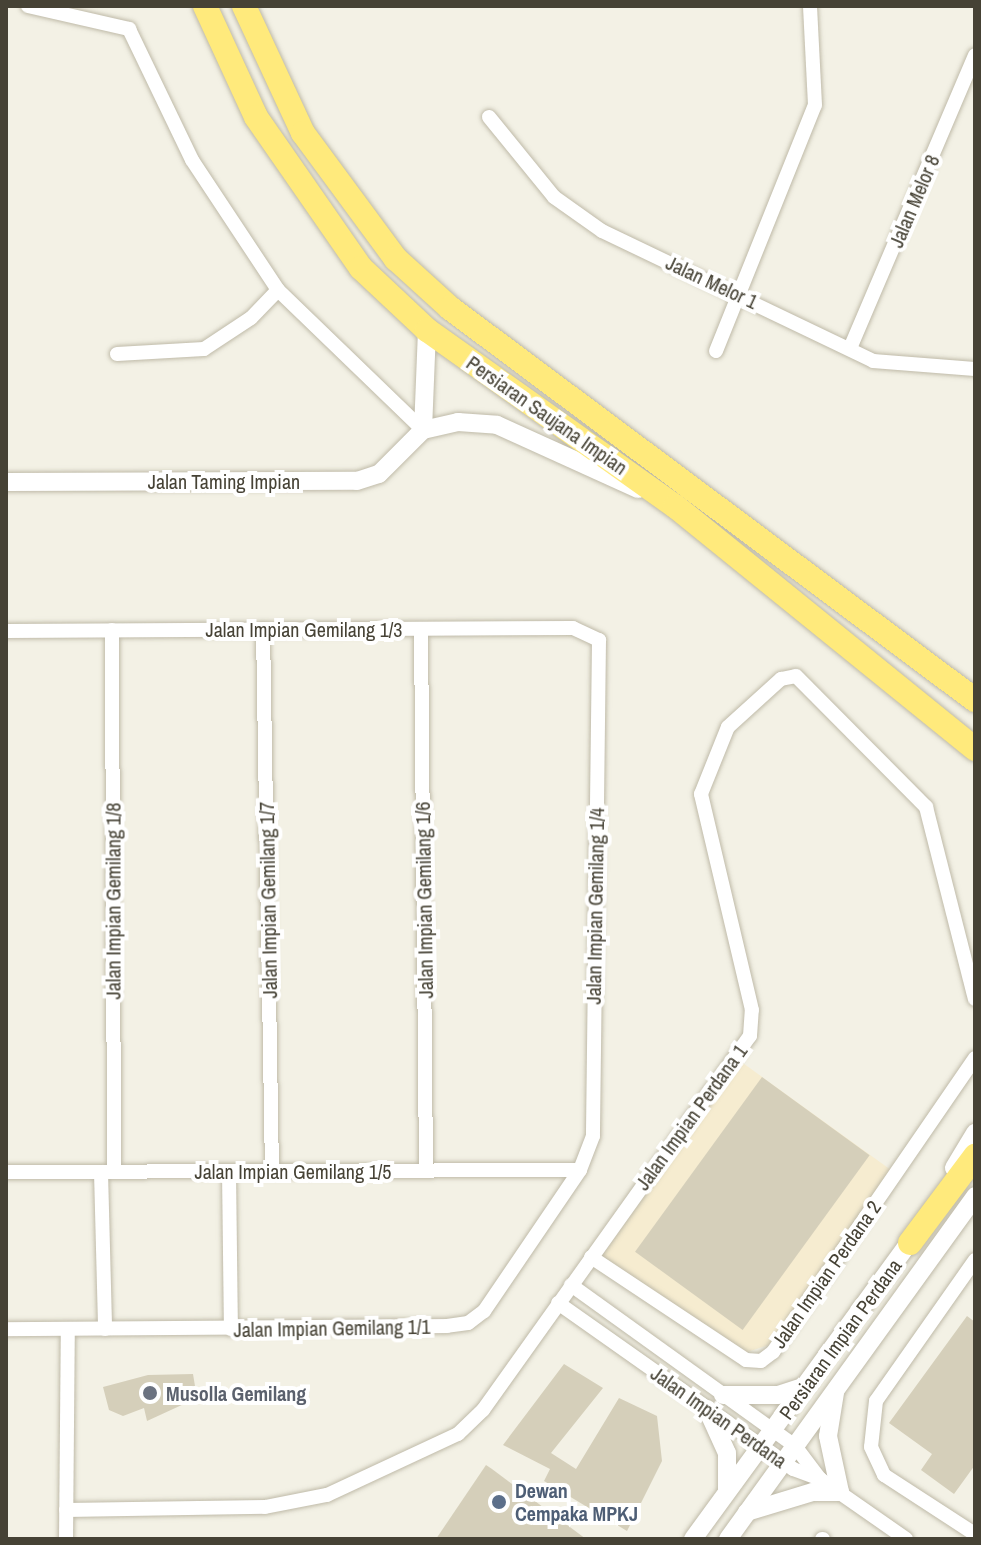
<!DOCTYPE html>
<html>
<head>
<meta charset="utf-8">
<style>
  body { margin:0 }
  #map { position:relative; width:981px; height:1545px; overflow:hidden; background:#f3f1e5; font-family:"Archivo Narrow",sans-serif }
  div>[style] { position:absolute }
  .commercial>* { inset:0; background:#f6ecd0 }
  .building>* { inset:0; background:#d5cfba; transform-origin:0 0 }
  .roads { filter:drop-shadow(0 0 2px #bfbaa8) drop-shadow(0 0 2px #bfbaa8) }
  .minor>* { height:14px; margin:-7px; padding:0 7px; transform-origin:7px; border-radius:7px; background:#fff }
  .tertiary>* { height:18px; margin:-9px; padding:0 9px; transform-origin:9px; border-radius:9px; background:#fff }
  .trunk>* { height:24px; margin:-12px; padding:0 12px; transform-origin:12px; border-radius:12px; background:#ffea7c }
  .dots>* { width:22px; height:22px; translate:-50% -50%; box-sizing:border-box; border:4px solid #fff; border-radius:50% }
  span { translate:-50% -50%; white-space:nowrap; text-align:center; line-height:1.15; -webkit-text-stroke:8px #fff; paint-order:stroke }
  .street-label { font-size:20px; color:#464235 }
  .worship-label { font-size:20px; color:#5b616d; font-weight:700 }
  .left { translate:0 -50%; text-align:left }
  .service-label { font-size:20px; color:#4e5e75; font-weight:700 }
  .frame { position:absolute; inset:0; border:8px solid #464235; pointer-events:none }
</style>
</head>
<body>
<div id="map">
  <div class="commercial">
    <div style="clip-path:polygon(740px 1061px,891px 1170px,769px 1345px,744px 1353px,602px 1256px)"></div>
  </div>
  <div class="building">
    <div style="left:762px;top:1077px;width:133px;height:216px;rotate:36deg"></div>
    <div style="clip-path:polygon(967px 1316px,975px 1322px,975px 1465px,954px 1494px,921px 1470px,932px 1454px,889px 1423px)"></div>
    <div style="clip-path:polygon(564px 1364px,603px 1388px,551px 1453px,576px 1469px,619px 1398px,657px 1416px,662px 1461px,627px 1531px,544px 1481px,550px 1469px,503px 1445px)"></div>
    <div style="clip-path:polygon(193px 1374px,197px 1398px,147px 1421px,144px 1408px,123px 1416px,109px 1410px,103px 1387px,148px 1375px)"></div>
    <div style="clip-path:polygon(486px 1465px,492px 1469px,586px 1539px,436px 1539px)"></div>
  </div>
  <div class="roads">
    <div class="minor">
      <div style="left:28px;top:6px;width:104px;rotate:12.8deg"></div>
      <div style="left:129px;top:29px;width:145px;rotate:64.3deg"></div>
      <div style="left:192px;top:160px;width:156px;rotate:56.5deg"></div>
      <div style="left:278px;top:290px;width:202px;rotate:44deg"></div>
      <div style="left:489px;top:117px;width:103px;rotate:50.9deg"></div>
      <div style="left:554px;top:197px;width:59px;rotate:35.3deg"></div>
      <div style="left:602px;top:231px;width:301px;rotate:25.6deg"></div>
      <div style="left:873px;top:361px;width:102px;rotate:4.5deg"></div>
      <div style="left:851px;top:346px;width:316px;rotate:-66.9deg"></div>
      <div style="left:716px;top:351px;width:265px;rotate:-68.1deg"></div>
      <div style="left:815px;top:105px;width:99px;rotate:-92.9deg"></div>
      <div style="left:117px;top:354px;width:87px;rotate:-3.3deg"></div>
      <div style="left:204px;top:349px;width:56px;rotate:-33.4deg"></div>
      <div style="left:251px;top:318px;width:39px;rotate:-46deg"></div>
      <div style="left:263px;top:629px;width:542px;rotate:89.05deg"></div>
      <div style="left:421px;top:629px;width:541px;rotate:89.47deg"></div>
      <div style="left:112px;top:630px;width:541px;rotate:89.79deg"></div>
      <div style="left:6px;top:631px;width:567px;rotate:-0.3deg"></div>
      <div style="left:573px;top:628px;width:29px;rotate:25deg"></div>
      <div style="left:599px;top:640px;width:496px;rotate:90.7deg"></div>
      <div style="left:593px;top:1136px;width:36px;rotate:111deg"></div>
      <div style="left:580px;top:1170px;width:171px;rotate:124.2deg"></div>
      <div style="left:484px;top:1311px;width:20px;rotate:143deg"></div>
      <div style="left:468px;top:1323px;width:21px;rotate:172deg"></div>
      <div style="left:447px;top:1326px;width:441px;rotate:179.6deg"></div>
      <div style="left:229px;top:1171px;width:158px;rotate:89.3deg"></div>
      <div style="left:6px;top:1172px;width:574px;rotate:-0.2deg"></div>
      <div style="left:101px;top:1172px;width:157px;rotate:88.5deg"></div>
      <div style="left:591px;top:1257px;width:186px;rotate:33.6deg"></div>
      <div style="left:746px;top:1360px;width:15px;rotate:4deg"></div>
      <div style="left:761px;top:1361px;width:15px;rotate:-37deg"></div>
      <div style="left:773px;top:1352px;width:357px;rotate:-55.5deg"></div>
      <div style="left:975px;top:1260px;width:172px;rotate:125.1deg"></div>
      <div style="left:876px;top:1401px;width:46px;rotate:96.2deg"></div>
      <div style="left:871px;top:1447px;width:31px;rotate:65deg"></div>
      <div style="left:884px;top:1475px;width:108px;rotate:33deg"></div>
      <div style="left:571px;top:1285px;width:276px;rotate:35.7deg"></div>
      <div style="left:795px;top:1446px;width:41px;rotate:52.9deg"></div>
      <div style="left:558px;top:1303px;width:288px;rotate:35.2deg"></div>
      <div style="left:793px;top:1469px;width:29px;rotate:20deg"></div>
      <div style="left:820px;top:1479px;width:105px;rotate:34.9deg"></div>
      <div style="left:66px;top:1510px;width:199px;rotate:-0.9deg"></div>
      <div style="left:265px;top:1507px;width:63px;rotate:-11deg"></div>
      <div style="left:327px;top:1495px;width:145px;rotate:-25deg"></div>
      <div style="left:458px;top:1434px;width:35px;rotate:-44deg"></div>
      <div style="left:483px;top:1410px;width:460px;rotate:-54.5deg"></div>
      <div style="left:750px;top:1036px;width:26px;rotate:-86deg"></div>
      <div style="left:752px;top:1010px;width:222px;rotate:-103.3deg"></div>
      <div style="left:701px;top:794px;width:72px;rotate:-68.1deg"></div>
      <div style="left:728px;top:727px;width:72px;rotate:-42.2deg"></div>
      <div style="left:781px;top:679px;width:15px;rotate:-11deg"></div>
      <div style="left:796px;top:676px;width:185px;rotate:45.2deg"></div>
      <div style="left:926px;top:807px;width:198px;rotate:75.7deg"></div>
      <div style="left:66px;top:1539px;width:210px;rotate:-89.5deg"></div>
      <div style="left:822px;top:1539px;width:1px"></div>
    </div>
    <div class="tertiary">
      <div style="left:423px;top:430px;width:36px;rotate:-13deg"></div>
      <div style="left:458px;top:422px;width:39px;rotate:4deg"></div>
      <div style="left:497px;top:425px;width:155px;rotate:24.4deg"></div>
      <div style="left:6px;top:482px;width:351px;rotate:-0.2deg"></div>
      <div style="left:357px;top:481px;width:23px;rotate:-18deg"></div>
      <div style="left:379px;top:474px;width:62px;rotate:-45deg"></div>
      <div style="left:423px;top:430px;width:100px;rotate:-87.7deg"></div>
      <div style="left:954px;top:1168px;width:41px;rotate:-59deg"></div>
      <div style="left:723px;top:1395px;width:55px"></div>
      <div style="left:778px;top:1395px;width:29px;rotate:-18deg"></div>
      <div style="left:707px;top:1409px;width:48px;rotate:65.6deg"></div>
      <div style="left:727px;top:1453px;width:38px;rotate:90deg"></div>
      <div style="left:747px;top:1512px;width:69px;rotate:-16.9deg"></div>
      <div style="left:813px;top:1492px;width:27px"></div>
      <div style="left:840px;top:1492px;width:57px;rotate:-102.1deg"></div>
      <div style="left:828px;top:1436px;width:44px;rotate:-80.8deg"></div>
      <div style="left:693px;top:1539px;width:380px;rotate:-53.9deg"></div>
      <div style="left:728px;top:1539px;width:423px;rotate:-54.2deg"></div>
    </div>
    <div class="trunk">
      <div style="left:205px;top:6px;width:122px;rotate:65.3deg"></div>
      <div style="left:256px;top:117px;width:184px;rotate:55.2deg"></div>
      <div style="left:361px;top:268px;width:91px;rotate:43.2deg"></div>
      <div style="left:427px;top:330px;width:304px;rotate:35.4deg"></div>
      <div style="left:675px;top:506px;width:386px;rotate:39deg"></div>
      <div style="left:244px;top:6px;width:140px;rotate:65.1deg"></div>
      <div style="left:303px;top:133px;width:157px;rotate:53.6deg"></div>
      <div style="left:396px;top:259px;width:73px;rotate:42.2deg"></div>
      <div style="left:450px;top:308px;width:655px;rotate:36.75deg"></div>
      <div style="left:910px;top:1243px;width:109px;rotate:-53.2deg"></div>
    </div>
  </div>
  <div class="dots">
    <div style="left:150px;top:1393px;background:#6b7280"></div>
    <div style="left:499px;top:1502px;background:#5c6f8a"></div>
  </div>
  <div class="street-label">
    <span style="left:914px;top:201px;rotate:-67deg">Jalan Melor 8</span>
    <span style="left:712px;top:282px;rotate:25deg">Jalan Melor 1</span>
    <span style="left:547px;top:415px;rotate:35deg">Persiaran Saujana Impian</span>
    <span style="left:224px;top:481px">Jalan Taming Impian</span>
    <span style="left:304px;top:629px">Jalan Impian Gemilang 1/3</span>
    <span style="left:268px;top:900px;rotate:-91deg">Jalan Impian Gemilang 1/7</span>
    <span style="left:424px;top:900px;rotate:-91deg">Jalan Impian Gemilang 1/6</span>
    <span style="left:113px;top:901px;rotate:-90deg">Jalan Impian Gemilang 1/8</span>
    <span style="left:595px;top:906px;rotate:-89deg">Jalan Impian Gemilang 1/4</span>
    <span style="left:691px;top:1117px;rotate:-54deg">Jalan Impian Perdana 1</span>
    <span style="left:293px;top:1171px">Jalan Impian Gemilang 1/5</span>
    <span style="left:826px;top:1274px;rotate:-55deg">Jalan Impian Perdana 2</span>
    <span style="left:332px;top:1328px;rotate:-1deg">Jalan Impian Gemilang 1/1</span>
    <span style="left:840px;top:1339px;rotate:-54deg">Persiaran Impian Perdana</span>
    <span style="left:719px;top:1417px;rotate:35deg">Jalan Impian Perdana</span>
  </div>
  <div class="worship-label">
    <span class="left" style="left:166px;top:1393px">Musolla Gemilang</span>
  </div>
  <div class="service-label">
    <span class="left" style="left:515px;top:1502px">Dewan<br>Cempaka MPKJ</span>
  </div>
  <div class="frame"></div>
</div>
</body>
</html>
